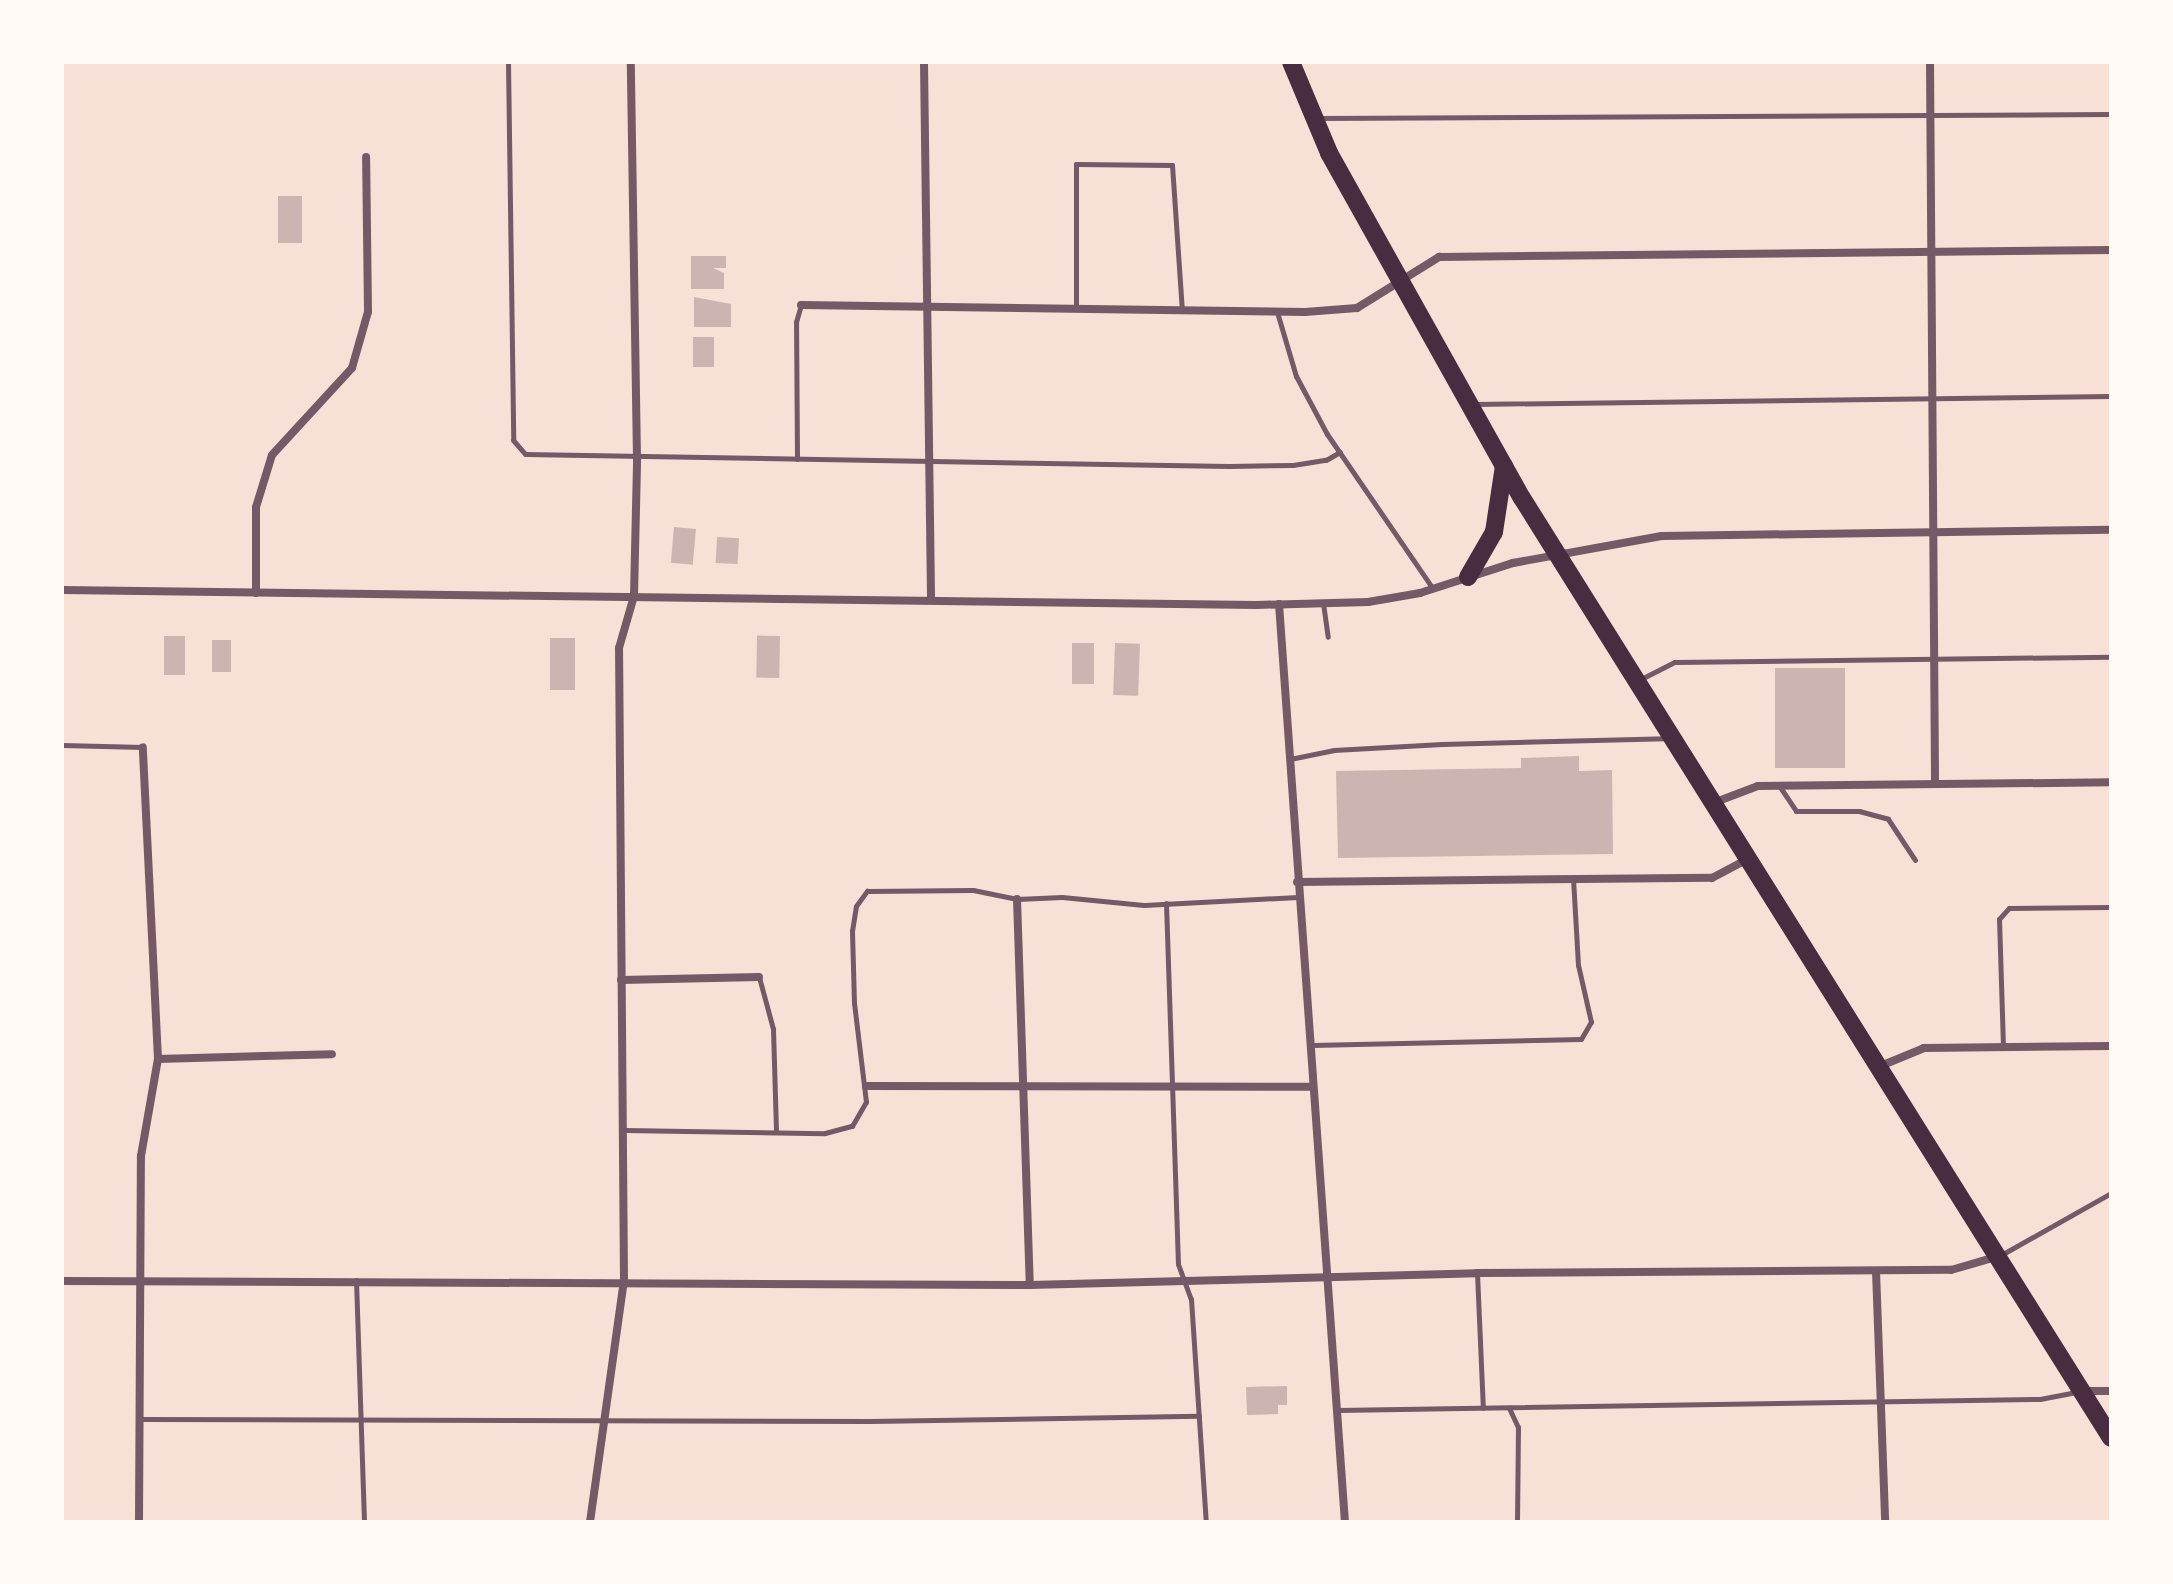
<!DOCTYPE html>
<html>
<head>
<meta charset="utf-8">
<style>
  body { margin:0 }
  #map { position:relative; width:2173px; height:1584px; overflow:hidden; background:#f7e1d7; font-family:Montserrat,sans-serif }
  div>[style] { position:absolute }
  .building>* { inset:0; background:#ccb4b1; transform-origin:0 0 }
  .service>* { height:5px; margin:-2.5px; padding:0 2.5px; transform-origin:2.5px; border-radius:2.5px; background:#755966 }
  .minor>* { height:8px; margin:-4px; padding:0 4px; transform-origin:4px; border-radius:4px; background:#755966 }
  .primary>* { height:18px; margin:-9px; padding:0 9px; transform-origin:9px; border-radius:9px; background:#4a2c40 }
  span { translate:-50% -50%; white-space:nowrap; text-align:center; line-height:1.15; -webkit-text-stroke:7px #fffaf5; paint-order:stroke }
  .frame { position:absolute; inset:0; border:64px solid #fffaf5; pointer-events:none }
</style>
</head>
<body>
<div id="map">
  <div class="building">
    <div style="left:278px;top:196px;width:24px;height:47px"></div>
    <div style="clip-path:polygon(691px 256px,726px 256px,726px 268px,713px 268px,724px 273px,724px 289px,691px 289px)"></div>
    <div style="clip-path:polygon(694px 297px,731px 304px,731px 327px,694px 327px)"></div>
    <div style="left:693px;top:337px;width:21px;height:30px"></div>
    <div style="left:674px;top:527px;width:22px;height:36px;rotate:5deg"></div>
    <div style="left:717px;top:537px;width:22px;height:26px;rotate:3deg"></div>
    <div style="left:164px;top:636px;width:21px;height:39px"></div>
    <div style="left:780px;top:636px;width:42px;height:23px;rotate:91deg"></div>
    <div style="left:550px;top:638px;width:25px;height:52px"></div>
    <div style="left:212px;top:640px;width:19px;height:32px"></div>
    <div style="left:1072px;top:643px;width:22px;height:41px"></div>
    <div style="left:1115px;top:643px;width:25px;height:52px;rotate:2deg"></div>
    <div style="left:1775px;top:668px;width:70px;height:100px"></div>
    <div style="clip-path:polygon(1579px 756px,1579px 771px,1612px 770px,1613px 854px,1338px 858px,1336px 771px,1521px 768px,1521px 758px)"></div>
    <div style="clip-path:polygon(1287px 1386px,1287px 1405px,1278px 1405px,1278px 1414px,1247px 1415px,1246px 1387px)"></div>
  </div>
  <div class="service">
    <div style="left:508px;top:62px;width:378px;rotate:89.2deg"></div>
    <div style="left:513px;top:440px;width:18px;rotate:49deg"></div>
    <div style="left:525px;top:454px;width:704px;rotate:0.98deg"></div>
    <div style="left:1229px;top:466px;width:64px;rotate:-0.9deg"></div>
    <div style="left:1293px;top:465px;width:33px;rotate:-9deg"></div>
    <div style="left:1326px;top:460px;width:16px;rotate:-30deg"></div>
    <div style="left:1318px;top:118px;width:793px;rotate:-0.29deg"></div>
    <div style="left:1076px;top:308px;width:144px;rotate:-90deg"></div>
    <div style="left:1076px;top:164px;width:96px;rotate:0.6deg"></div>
    <div style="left:1172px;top:165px;width:145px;rotate:86.1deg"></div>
    <div style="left:1277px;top:312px;width:67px;rotate:73.5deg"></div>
    <div style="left:1296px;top:376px;width:66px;rotate:61.9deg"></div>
    <div style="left:1327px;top:434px;width:188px;rotate:55.6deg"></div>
    <div style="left:1475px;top:404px;width:636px;rotate:-0.72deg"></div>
    <div style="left:797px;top:459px;width:137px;rotate:-90.4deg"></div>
    <div style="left:796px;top:322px;width:18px;rotate:-74deg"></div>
    <div style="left:1323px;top:603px;width:34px;rotate:82deg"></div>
    <div style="left:1641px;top:679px;width:38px;rotate:-27deg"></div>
    <div style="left:1675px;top:662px;width:436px;rotate:-0.7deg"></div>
    <div style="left:62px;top:745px;width:81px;rotate:1.4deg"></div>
    <div style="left:1290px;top:759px;width:45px;rotate:-11.6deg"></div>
    <div style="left:1334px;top:750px;width:108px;rotate:-3.2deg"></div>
    <div style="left:1442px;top:744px;width:224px;rotate:-1.5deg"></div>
    <div style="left:1780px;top:787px;width:29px;rotate:56deg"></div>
    <div style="left:1796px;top:811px;width:63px"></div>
    <div style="left:1859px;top:811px;width:30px;rotate:15deg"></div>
    <div style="left:1888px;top:819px;width:49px;rotate:56.6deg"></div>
    <div style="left:1166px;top:903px;width:361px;rotate:88.1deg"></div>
    <div style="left:1178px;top:1264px;width:37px;rotate:70deg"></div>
    <div style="left:1191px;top:1299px;width:224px;rotate:86.2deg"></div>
    <div style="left:759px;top:977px;width:54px;rotate:74.9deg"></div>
    <div style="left:773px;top:1029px;width:103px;rotate:88.3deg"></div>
    <div style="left:1312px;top:1045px;width:269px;rotate:-1.3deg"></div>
    <div style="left:1581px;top:1039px;width:20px;rotate:-60deg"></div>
    <div style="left:1591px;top:1022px;width:58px;rotate:-102.8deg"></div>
    <div style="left:1578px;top:965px;width:86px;rotate:-93.3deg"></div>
    <div style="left:2003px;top:1046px;width:127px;rotate:-91.8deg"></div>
    <div style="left:1999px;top:919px;width:15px;rotate:-48deg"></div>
    <div style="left:2009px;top:908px;width:102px;rotate:-0.6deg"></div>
    <div style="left:624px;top:1130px;width:201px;rotate:0.9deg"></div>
    <div style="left:825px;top:1133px;width:28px;rotate:-15deg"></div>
    <div style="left:852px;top:1126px;width:28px;rotate:-60deg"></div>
    <div style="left:866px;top:1102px;width:100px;rotate:-96.9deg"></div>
    <div style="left:854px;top:1003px;width:72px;rotate:-91.6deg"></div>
    <div style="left:852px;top:931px;width:25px;rotate:-81deg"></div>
    <div style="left:856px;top:906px;width:19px;rotate:-54deg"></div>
    <div style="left:867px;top:891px;width:106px;rotate:-0.5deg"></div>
    <div style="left:973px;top:890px;width:45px;rotate:11.6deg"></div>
    <div style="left:1017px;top:899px;width:45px;rotate:-2.5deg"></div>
    <div style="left:1062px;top:897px;width:82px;rotate:5.6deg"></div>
    <div style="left:1144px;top:905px;width:154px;rotate:-3deg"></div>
    <div style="left:2001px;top:1255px;width:126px;rotate:-29.4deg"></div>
    <div style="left:1477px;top:1273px;width:135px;rotate:87.5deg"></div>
    <div style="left:356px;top:1280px;width:242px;rotate:88.1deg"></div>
    <div style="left:1509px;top:1408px;width:21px;rotate:65deg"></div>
    <div style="left:1518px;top:1427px;width:95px;rotate:90.6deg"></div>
    <div style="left:1337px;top:1410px;width:703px;rotate:-0.9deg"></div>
    <div style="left:2040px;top:1399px;width:37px;rotate:-11deg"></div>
    <div style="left:140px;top:1419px;width:730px;rotate:0.16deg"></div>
    <div style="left:870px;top:1421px;width:329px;rotate:-0.9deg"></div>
  </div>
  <div class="minor">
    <div style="left:924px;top:62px;width:538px;rotate:89.25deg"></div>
    <div style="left:1930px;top:62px;width:722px;rotate:89.6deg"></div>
    <div style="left:801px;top:305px;width:504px;rotate:0.8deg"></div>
    <div style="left:1305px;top:312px;width:52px;rotate:-4.4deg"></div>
    <div style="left:1357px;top:308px;width:97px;rotate:-31.9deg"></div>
    <div style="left:1439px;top:257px;width:672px;rotate:-0.6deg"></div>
    <div style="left:62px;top:590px;width:1194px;rotate:0.72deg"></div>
    <div style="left:1256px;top:605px;width:112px;rotate:-1.5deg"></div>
    <div style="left:1368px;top:602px;width:53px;rotate:-9.8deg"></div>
    <div style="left:1420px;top:593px;width:98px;rotate:-17.9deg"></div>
    <div style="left:1513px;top:563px;width:151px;rotate:-10.3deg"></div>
    <div style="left:1662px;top:536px;width:449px;rotate:-0.8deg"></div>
    <div style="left:256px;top:593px;width:86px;rotate:-90deg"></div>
    <div style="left:256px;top:507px;width:54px;rotate:-72.9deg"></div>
    <div style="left:272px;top:455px;width:118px;rotate:-47.4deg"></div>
    <div style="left:352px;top:368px;width:58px;rotate:-74.1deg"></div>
    <div style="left:368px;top:312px;width:155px;rotate:-90.7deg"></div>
    <div style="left:1279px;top:604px;width:920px;rotate:85.89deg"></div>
    <div style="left:1713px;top:803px;width:48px;rotate:-20.7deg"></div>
    <div style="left:1758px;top:786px;width:353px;rotate:-0.6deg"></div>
    <div style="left:1297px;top:882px;width:415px;rotate:-0.6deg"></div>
    <div style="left:1712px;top:878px;width:40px;rotate:-28deg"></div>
    <div style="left:1017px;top:899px;width:386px;rotate:88.1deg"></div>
    <div style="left:621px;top:980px;width:138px;rotate:-1.2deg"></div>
    <div style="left:158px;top:1059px;width:174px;rotate:-1.6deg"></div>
    <div style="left:1878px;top:1067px;width:50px;rotate:-22.4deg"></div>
    <div style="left:1924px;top:1048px;width:187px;rotate:-0.6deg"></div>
    <div style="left:866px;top:1086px;width:447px;rotate:0.1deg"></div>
    <div style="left:1876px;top:1271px;width:251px;rotate:87.9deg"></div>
    <div style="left:62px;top:1281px;width:968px;rotate:0.24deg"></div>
    <div style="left:1030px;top:1285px;width:447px;rotate:-1.5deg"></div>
    <div style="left:1477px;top:1273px;width:474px;rotate:-0.4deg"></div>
    <div style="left:1951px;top:1270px;width:47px;rotate:-16.1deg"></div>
    <div style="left:2081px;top:1391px;width:30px"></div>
    <div style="left:139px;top:1522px;width:366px;rotate:-89.7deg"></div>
    <div style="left:141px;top:1156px;width:98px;rotate:-80.1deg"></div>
    <div style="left:158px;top:1059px;width:312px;rotate:-92.8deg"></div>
    <div style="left:590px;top:1522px;width:244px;rotate:-82deg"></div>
    <div style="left:624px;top:1280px;width:632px;rotate:-90.45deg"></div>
    <div style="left:619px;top:648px;width:54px;rotate:-73.9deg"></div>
    <div style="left:634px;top:596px;width:137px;rotate:-88.7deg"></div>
    <div style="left:637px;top:459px;width:397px;rotate:-90.9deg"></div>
  </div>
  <div class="primary">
    <div style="left:1291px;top:62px;width:99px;rotate:67.3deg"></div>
    <div style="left:1329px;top:153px;width:395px;rotate:60.8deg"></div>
    <div style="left:1522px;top:498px;width:1109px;rotate:57.93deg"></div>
    <div style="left:1468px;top:577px;width:52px;rotate:-60deg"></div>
    <div style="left:1494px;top:532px;width:67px;rotate:-81.4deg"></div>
  </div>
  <div class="frame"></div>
</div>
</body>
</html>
